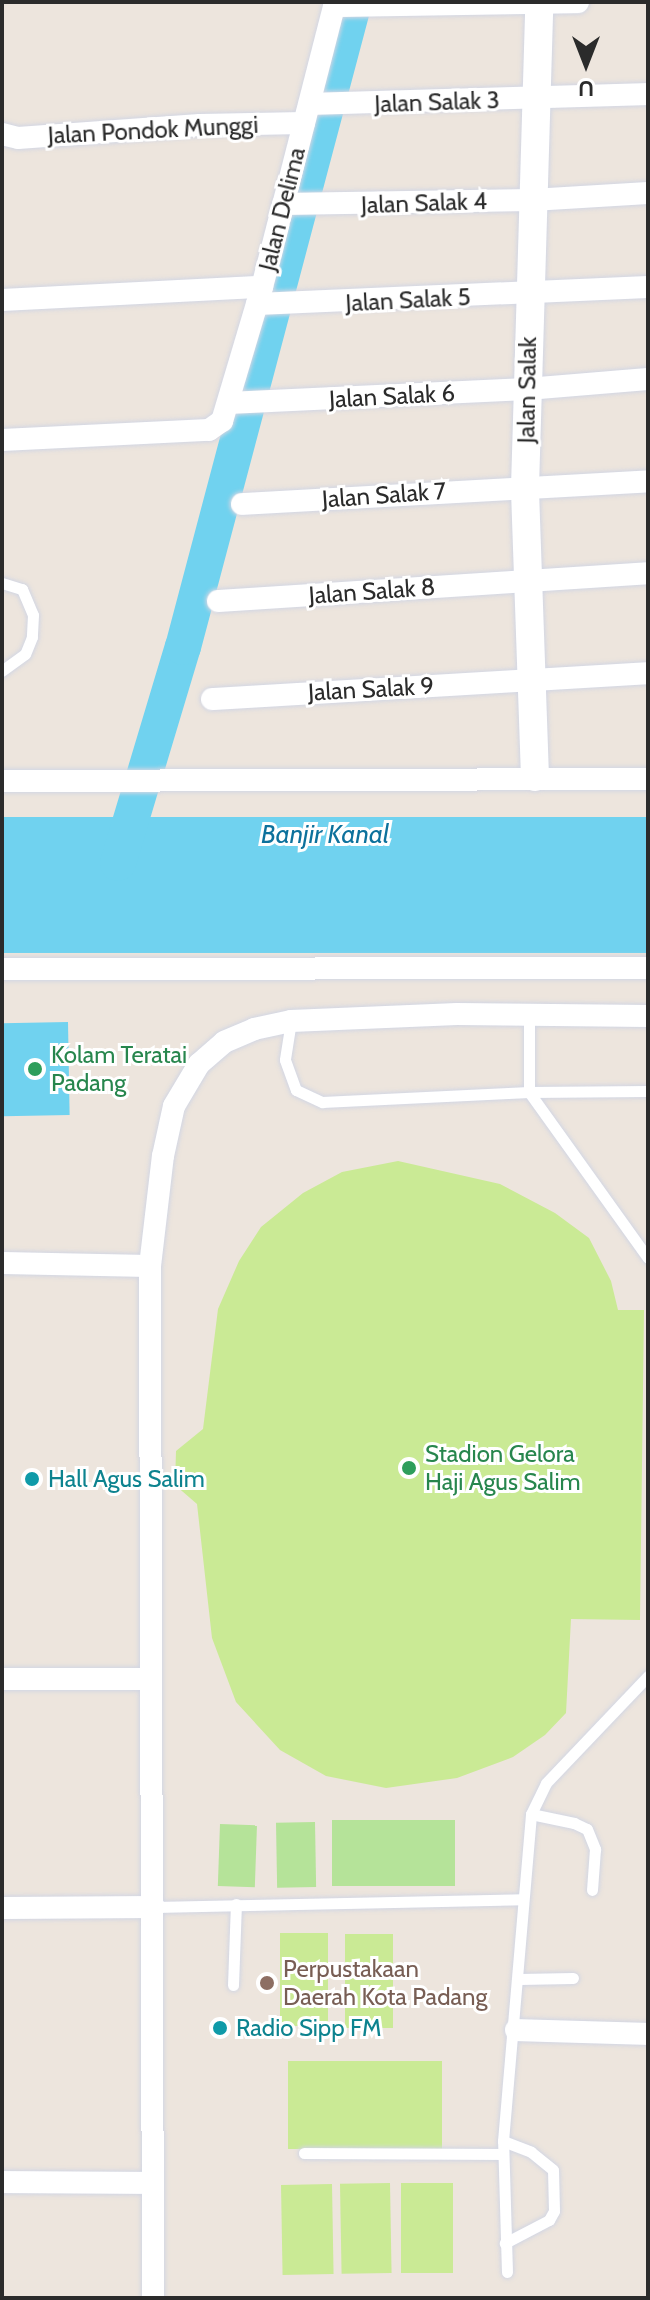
<!DOCTYPE html>
<html>
<head>
<meta charset="utf-8">
<style>
  body { margin:0 }
  #map { position:relative; width:650px; height:2300px; overflow:hidden; background:#ede5dd; font-family:Cabin,sans-serif }
  div>[style] { position:absolute }
  .green>* { inset:0; background:#b5e399; transform-origin:0 0 }
  .pitch>* { inset:0; background:#caea95; transform-origin:0 0 }
  .water>* { inset:0; background:#70d2ef; transform-origin:0 0 }
  .river>* { height:36px; margin:-18px; padding:0 18px; transform-origin:18px; border-radius:18px; background:#70d2ef }
  .roads { filter:drop-shadow(0 0 2px #d2d6e3) drop-shadow(0 0 2px #d2d6e3) }
  .service>* { height:11px; margin:-5.5px; padding:0 5.5px; transform-origin:5.5px; border-radius:5.5px; background:#fff }
  .minor>* { height:22px; margin:-11px; padding:0 11px; transform-origin:11px; border-radius:11px; background:#fff }
  .tertiary>* { height:28px; margin:-14px; padding:0 14px; transform-origin:14px; border-radius:14px; background:#fff }
  .dots>* { width:22px; height:22px; translate:-50% -50%; box-sizing:border-box; border:4px solid #fff; border-radius:50% }
  span { translate:-50% -50%; white-space:nowrap; text-align:center; line-height:1.15; -webkit-text-stroke:6px #fff; paint-order:stroke }
  .street-label { font-size:24px; color:#2b2b2b }
  .leisure-label { font-size:24px; color:#27864d }
  .left { translate:0 -50%; text-align:left }
  .culture-label { font-size:24px; color:#0d838f }
  .education-label { font-size:24px; color:#785e54 }
  .water-label { font-size:26px; color:#0d719c; font-style:italic }
  .frame { position:absolute; inset:0; border:4px solid #2b2b2b; pointer-events:none }
  .north { position:absolute; left:546px; top:24px; width:80px; height:80px; -webkit-text-stroke:6px #fff; paint-order:stroke; rotate:180deg; font-size:22px; font-weight:700; line-height:32px; text-align:center; color:#2b2b2b }
  .north::after { content:''; display:block; margin:auto; width:28px; height:36px; background:#2b2b2b; clip-path:polygon(50% 0,100% 100%,50% 72%,0 100%) }
</style>
</head>
<body>
<div id="map">
  <div class="green">
    <div style="left:455px;top:1820px;width:66px;height:123px;rotate:90deg"></div>
    <div style="left:315px;top:1822px;width:65px;height:39px;rotate:89deg"></div>
    <div style="left:220px;top:1824px;width:37px;height:62px;rotate:2deg"></div>
  </div>
  <div class="pitch">
    <div style="clip-path:polygon(398px 1161px,500px 1184px,555px 1213px,589px 1238px,611px 1281px,618px 1310px,644px 1310px,640px 1620px,571px 1619px,566px 1713px,545px 1735px,513px 1757px,457px 1778px,386px 1788px,326px 1776px,280px 1750px,236px 1702px,212px 1638px,197px 1504px,175px 1485px,176px 1451px,203px 1429px,218px 1309px,239px 1261px,261px 1227px,303px 1193px,342px 1172px)"></div>
    <div style="left:280px;top:1933px;width:48px;height:93px"></div>
    <div style="left:345px;top:1934px;width:48px;height:94px"></div>
    <div style="left:288px;top:2061px;width:154px;height:88px"></div>
    <div style="left:390px;top:2183px;width:90px;height:50px;rotate:89deg"></div>
    <div style="left:401px;top:2183px;width:52px;height:90px"></div>
    <div style="left:332px;top:2184px;width:90px;height:51px;rotate:89deg"></div>
  </div>
  <div class="water">
    <div style="left:2px;top:817px;width:646px;height:136px"></div>
    <div style="left:68px;top:1022px;width:93px;height:66px;rotate:89deg"></div>
  </div>
  <div class="river">
    <div style="left:118px;top:863px;width:226px;rotate:-73.3deg"></div>
    <div style="left:183px;top:647px;width:667px;rotate:-75.15deg"></div>
  </div>
  <div class="roads">
    <div class="service">
      <div style="left:2px;top:583px;width:21px;rotate:17deg"></div>
      <div style="left:22px;top:589px;width:28px;rotate:67deg"></div>
      <div style="left:33px;top:615px;width:22px;rotate:93deg"></div>
      <div style="left:32px;top:637px;width:18px;rotate:112deg"></div>
      <div style="left:25px;top:654px;width:29px;rotate:144deg"></div>
      <div style="left:529px;top:1015px;width:77px;rotate:90deg"></div>
      <div style="left:529px;top:1092px;width:204px;rotate:54.4deg"></div>
      <div style="left:291px;top:1021px;width:39px;rotate:99deg"></div>
      <div style="left:285px;top:1060px;width:32px;rotate:70deg"></div>
      <div style="left:296px;top:1090px;width:29px;rotate:25deg"></div>
      <div style="left:322px;top:1102px;width:207px;rotate:-2.8deg"></div>
      <div style="left:529px;top:1092px;width:119px;rotate:-0.5deg"></div>
      <div style="left:531px;top:1814px;width:44px;rotate:11.8deg"></div>
      <div style="left:574px;top:1823px;width:14px;rotate:25deg"></div>
      <div style="left:587px;top:1829px;width:22px;rotate:68deg"></div>
      <div style="left:595px;top:1849px;width:41px;rotate:94.2deg"></div>
      <div style="left:154px;top:1907px;width:369px;rotate:-1.2deg"></div>
      <div style="left:519px;top:1979px;width:54px;rotate:-1.1deg"></div>
      <div style="left:233px;top:1985px;width:81px;rotate:-87.9deg"></div>
      <div style="left:503px;top:2141px;width:30px;rotate:21deg"></div>
      <div style="left:531px;top:2152px;width:28px;rotate:39deg"></div>
      <div style="left:553px;top:2170px;width:41px;rotate:88.6deg"></div>
      <div style="left:554px;top:2211px;width:10px;rotate:119deg"></div>
      <div style="left:549px;top:2220px;width:50px;rotate:152.4deg"></div>
      <div style="left:304px;top:2153px;width:199px;rotate:0.3deg"></div>
      <div style="left:507px;top:2272px;width:131px;rotate:-91.7deg"></div>
      <div style="left:503px;top:2141px;width:328px;rotate:-85.1deg"></div>
      <div style="left:531px;top:1814px;width:34px;rotate:-64deg"></div>
      <div style="left:546px;top:1783px;width:148px;rotate:-46.4deg"></div>
    </div>
    <div class="minor">
      <div style="left:334px;top:6px;width:244px;rotate:-0.9deg"></div>
      <div style="left:310px;top:104px;width:338px;rotate:-1.7deg"></div>
      <div style="left:2px;top:134px;width:16px;rotate:14deg"></div>
      <div style="left:18px;top:138px;width:182px;rotate:-4.1deg"></div>
      <div style="left:200px;top:125px;width:104px;rotate:-1.1deg"></div>
      <div style="left:283px;top:204px;width:249px;rotate:-0.9deg"></div>
      <div style="left:532px;top:200px;width:116px;rotate:-3.5deg"></div>
      <div style="left:2px;top:300px;width:260px;rotate:-2.9deg"></div>
      <div style="left:257px;top:304px;width:391px;rotate:-2.5deg"></div>
      <div style="left:228px;top:403px;width:299px;rotate:-2.7deg"></div>
      <div style="left:527px;top:389px;width:121px;rotate:-4.7deg"></div>
      <div style="left:2px;top:440px;width:207px;rotate:-2.8deg"></div>
      <div style="left:209px;top:430px;width:16px;rotate:-35deg"></div>
      <div style="left:222px;top:421px;width:140px;rotate:-73.4deg"></div>
      <div style="left:262px;top:287px;width:294px;rotate:-75.6deg"></div>
      <div style="left:242px;top:504px;width:407px;rotate:-3.2deg"></div>
      <div style="left:218px;top:601px;width:431px;rotate:-3.7deg"></div>
      <div style="left:212px;top:699px;width:437px;rotate:-3.4deg"></div>
      <div style="left:2px;top:781px;width:646px;rotate:-0.18deg"></div>
      <div style="left:2px;top:969px;width:646px;rotate:-0.09deg"></div>
      <div style="left:2px;top:1263px;width:148px;rotate:1.2deg"></div>
      <div style="left:2px;top:1679px;width:147px"></div>
      <div style="left:2px;top:1908px;width:152px;rotate:-0.4deg"></div>
      <div style="left:516px;top:2030px;width:132px;rotate:1.7deg"></div>
      <div style="left:2px;top:2182px;width:149px;rotate:0.4deg"></div>
      <div style="left:153px;top:2298px;width:1032px;rotate:-90.17deg"></div>
      <div style="left:150px;top:1266px;width:111px;rotate:-83.3deg"></div>
      <div style="left:163px;top:1156px;width:51px;rotate:-77.6deg"></div>
      <div style="left:174px;top:1106px;width:49px;rotate:-59.2deg"></div>
      <div style="left:199px;top:1064px;width:33px;rotate:-41deg"></div>
      <div style="left:224px;top:1042px;width:33px;rotate:-23deg"></div>
      <div style="left:254px;top:1029px;width:38px;rotate:-12deg"></div>
      <div style="left:291px;top:1021px;width:166px;rotate:-2.4deg"></div>
      <div style="left:457px;top:1014px;width:191px;rotate:0.6deg"></div>
    </div>
    <div class="tertiary">
      <div style="left:535px;top:777px;width:290px;rotate:-92deg"></div>
      <div style="left:525px;top:487px;width:485px;rotate:-88.3deg"></div>
    </div>
  </div>
  <div class="dots">
    <div style="left:35px;top:1069px;background:#2e9e5b"></div>
    <div style="left:409px;top:1468px;background:#2e9e5b"></div>
    <div style="left:32px;top:1479px;background:#0f9aa8"></div>
    <div style="left:267px;top:1983px;background:#8d6e63"></div>
    <div style="left:220px;top:2028px;background:#0f9aa8"></div>
  </div>
  <div class="street-label">
    <span style="left:437px;top:102px;rotate:-2deg">Jalan Salak 3</span>
    <span style="left:153px;top:130px;rotate:-3deg">Jalan Pondok Munggi</span>
    <span style="left:424px;top:203px;rotate:-2deg">Jalan Salak 4</span>
    <span style="left:282px;top:209px;rotate:-76deg">Jalan Delima</span>
    <span style="left:408px;top:300px;rotate:-3deg">Jalan Salak 5</span>
    <span style="left:527px;top:390px;rotate:-89deg">Jalan Salak</span>
    <span style="left:392px;top:396px;rotate:-3deg">Jalan Salak 6</span>
    <span style="left:384px;top:495px;rotate:-4deg">Jalan Salak 7</span>
    <span style="left:372px;top:591px;rotate:-4deg">Jalan Salak 8</span>
    <span style="left:371px;top:689px;rotate:-3deg">Jalan Salak 9</span>
  </div>
  <div class="leisure-label">
    <span class="left" style="left:51px;top:1069px">Kolam Teratai<br>Padang</span>
    <span class="left" style="left:425px;top:1468px">Stadion Gelora<br>Haji Agus Salim</span>
  </div>
  <div class="culture-label">
    <span class="left" style="left:48px;top:1479px">Hall Agus Salim</span>
    <span class="left" style="left:236px;top:2028px">Radio Sipp FM</span>
  </div>
  <div class="education-label">
    <span class="left" style="left:283px;top:1983px">Perpustakaan<br>Daerah Kota Padang</span>
  </div>
  <div class="water-label">
    <span style="left:325px;top:835px">Banjir Kanal</span>
  </div>
  <div class="frame"></div>
  <div class="north">U</div>
</div>
</body>
</html>
